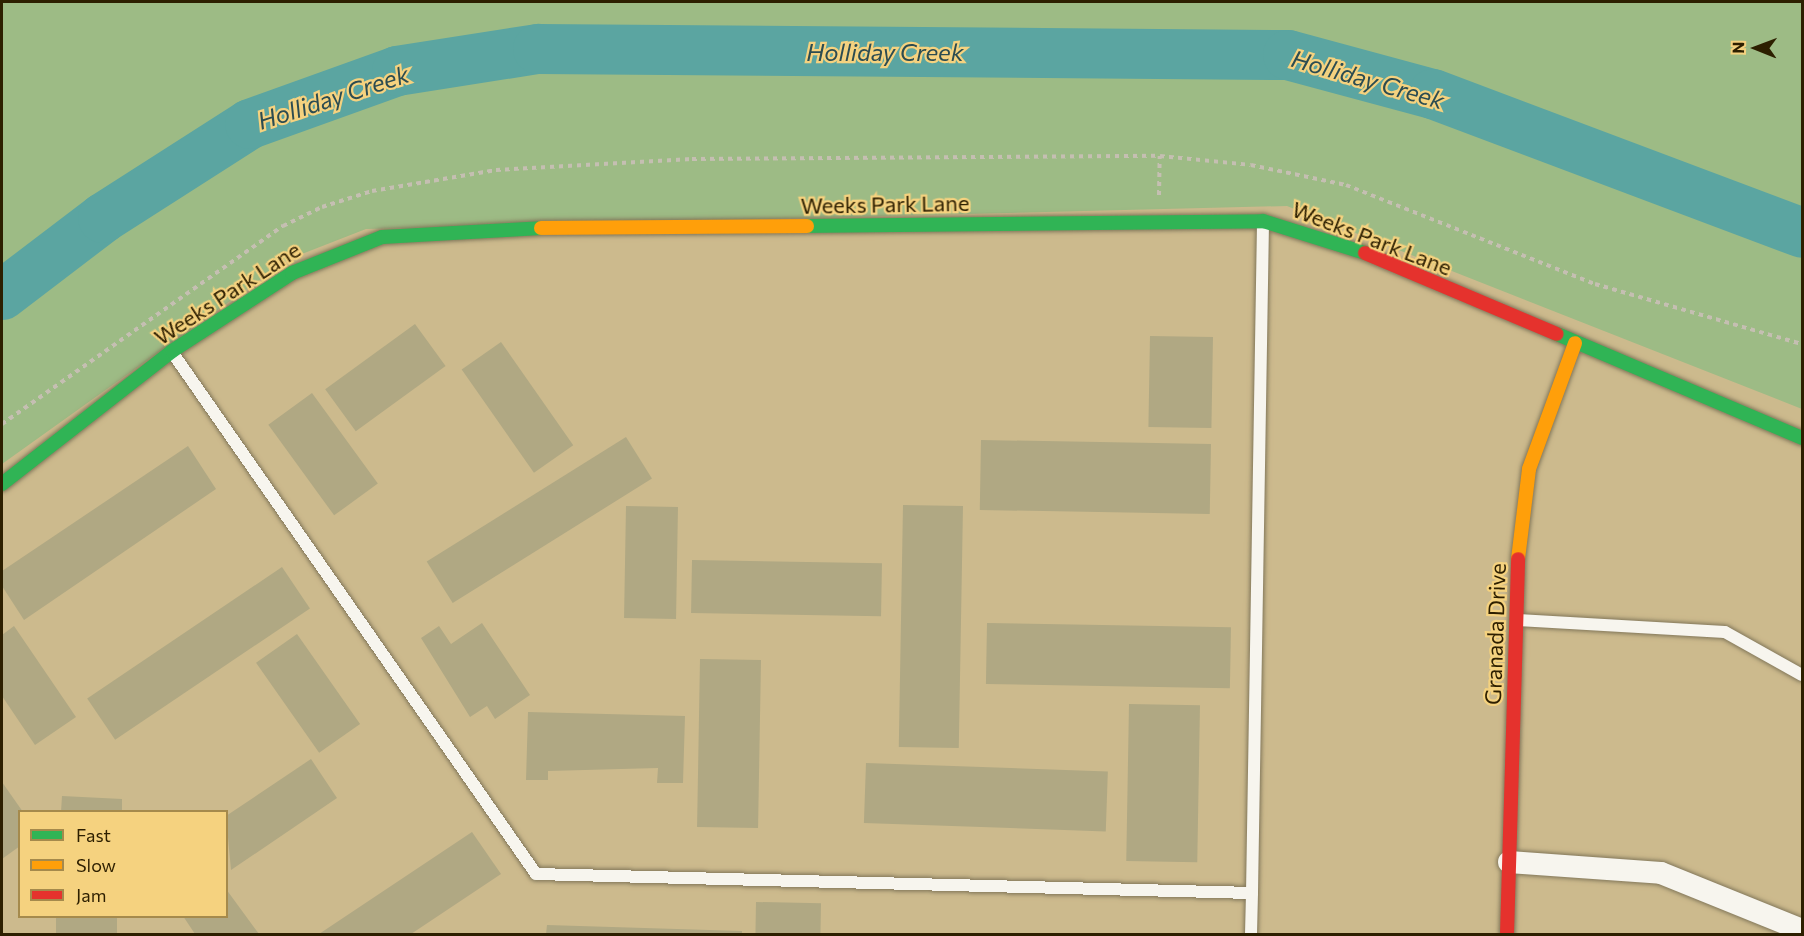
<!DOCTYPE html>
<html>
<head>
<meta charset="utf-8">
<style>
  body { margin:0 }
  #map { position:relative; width:1804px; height:936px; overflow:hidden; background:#ccba8d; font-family:Commissioner,sans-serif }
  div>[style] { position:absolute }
  .green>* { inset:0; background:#9dbb85 }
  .river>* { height:50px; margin:-25px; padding:0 25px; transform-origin:25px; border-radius:25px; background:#5ba5a1 }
  .building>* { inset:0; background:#b0a883; transform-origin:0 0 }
  .path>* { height:4px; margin-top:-2px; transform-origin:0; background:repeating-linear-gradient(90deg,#c5bfb2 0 4.5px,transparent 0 9px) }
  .roads { filter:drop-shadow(0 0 2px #82775a) drop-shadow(0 0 2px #82775a) }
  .lane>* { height:12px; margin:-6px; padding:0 6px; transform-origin:6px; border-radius:6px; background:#f7f5ee }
  .street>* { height:22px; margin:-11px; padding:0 11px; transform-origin:11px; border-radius:11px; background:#f7f5ee }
  .fast>* { height:14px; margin:-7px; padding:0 7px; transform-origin:7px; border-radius:7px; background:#30b455 }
  .slow>* { height:14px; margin:-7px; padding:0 7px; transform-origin:7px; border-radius:7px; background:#ff9f0a }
  .jam>* { height:14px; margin:-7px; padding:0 7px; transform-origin:7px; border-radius:7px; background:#e5322d }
  span { translate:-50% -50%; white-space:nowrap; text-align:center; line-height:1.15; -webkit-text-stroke:4.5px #f5d27f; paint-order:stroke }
  .street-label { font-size:22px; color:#2d1f00 }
  .water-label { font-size:24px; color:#2c4c51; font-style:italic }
  .frame { position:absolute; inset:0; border:3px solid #2d1f00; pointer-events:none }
  .legend { position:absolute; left:18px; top:810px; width:210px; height:108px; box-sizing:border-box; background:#f5d27f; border:2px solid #a58a4c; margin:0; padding:8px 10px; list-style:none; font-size:18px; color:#2d1f00 }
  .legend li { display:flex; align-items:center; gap:12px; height:30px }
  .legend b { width:30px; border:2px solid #a58a4c }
  .north { position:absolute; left:1726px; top:18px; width:60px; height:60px; -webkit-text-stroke:4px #f5d27f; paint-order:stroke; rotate:271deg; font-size:16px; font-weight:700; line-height:24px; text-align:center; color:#2d1f00 }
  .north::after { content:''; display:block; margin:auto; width:21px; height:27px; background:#2d1f00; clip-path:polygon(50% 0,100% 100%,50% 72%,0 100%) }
</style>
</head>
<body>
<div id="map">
  <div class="green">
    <div style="clip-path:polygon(2px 2px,1802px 2px,1802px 409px,1287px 206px,366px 229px,289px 259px,2px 464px)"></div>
  </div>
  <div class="river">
    <div style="left:2px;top:295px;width:127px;rotate:-37.3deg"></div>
    <div style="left:103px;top:218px;width:174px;rotate:-32.6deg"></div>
    <div style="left:250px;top:124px;width:156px;rotate:-19.8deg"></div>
    <div style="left:397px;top:71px;width:143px;rotate:-8.9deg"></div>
    <div style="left:538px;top:49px;width:750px;rotate:0.46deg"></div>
    <div style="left:1288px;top:55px;width:150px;rotate:15.1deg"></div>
    <div style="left:1433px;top:94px;width:394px;rotate:20.6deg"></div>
  </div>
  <div class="building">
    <div style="left:415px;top:324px;width:52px;height:111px;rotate:54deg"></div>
    <div style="left:1150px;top:336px;width:63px;height:91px;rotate:1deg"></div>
    <div style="left:501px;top:342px;width:126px;height:48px;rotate:55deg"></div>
    <div style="left:312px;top:393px;width:112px;height:54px;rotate:54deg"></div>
    <div style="left:626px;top:437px;width:49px;height:235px;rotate:58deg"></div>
    <div style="left:981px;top:440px;width:230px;height:70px;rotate:1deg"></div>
    <div style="clip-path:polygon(188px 446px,216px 489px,24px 620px,2px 586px,2px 571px)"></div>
    <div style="left:903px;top:505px;width:60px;height:242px;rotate:1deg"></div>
    <div style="left:626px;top:506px;width:52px;height:112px;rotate:1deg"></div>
    <div style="left:692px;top:560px;width:190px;height:53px;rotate:1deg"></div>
    <div style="left:282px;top:567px;width:50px;height:235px;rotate:56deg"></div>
    <div style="clip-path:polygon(482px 623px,530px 695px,495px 719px,487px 706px,470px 717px,421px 638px,439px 626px,451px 644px)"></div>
    <div style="left:987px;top:623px;width:244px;height:61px;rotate:1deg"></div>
    <div style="clip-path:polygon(14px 626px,76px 717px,35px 745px,2px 696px,2px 635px)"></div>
    <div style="left:297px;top:634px;width:110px;height:50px;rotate:55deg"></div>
    <div style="left:700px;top:659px;width:61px;height:168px;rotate:1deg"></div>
    <div style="left:1129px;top:704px;width:71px;height:157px;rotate:1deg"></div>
    <div style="clip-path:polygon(528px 712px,685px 716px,683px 783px,657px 783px,658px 768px,548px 771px,548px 780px,526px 780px)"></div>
    <div style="clip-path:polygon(311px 759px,337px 798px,231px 870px,226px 816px)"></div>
    <div style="left:866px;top:763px;width:242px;height:60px;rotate:2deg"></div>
    <div style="clip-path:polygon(2px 782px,23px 812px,20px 846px,2px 859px)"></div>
    <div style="clip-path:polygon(62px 796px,122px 799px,122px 812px,61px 812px)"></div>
    <div style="clip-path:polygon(472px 832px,501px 874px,411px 934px,319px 934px)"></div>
    <div style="clip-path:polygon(226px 889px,259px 934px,195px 934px,183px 916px,226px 916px)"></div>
    <div style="left:756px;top:902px;width:65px;height:32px;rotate:1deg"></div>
    <div style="left:56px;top:916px;width:61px;height:18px"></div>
    <div style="clip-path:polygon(547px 925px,742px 931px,742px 934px,546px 934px)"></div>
  </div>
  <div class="path">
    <div style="left:1159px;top:195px;width:39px;rotate:-89deg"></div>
    <div style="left:2px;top:424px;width:344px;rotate:-35.2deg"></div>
    <div style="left:283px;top:226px;width:43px;rotate:-26deg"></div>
    <div style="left:322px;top:207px;width:52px;rotate:-17.7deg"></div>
    <div style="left:372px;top:191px;width:126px;rotate:-9.6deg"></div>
    <div style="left:496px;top:170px;width:196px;rotate:-3.2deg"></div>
    <div style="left:692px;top:159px;width:468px;rotate:-0.4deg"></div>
    <div style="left:1160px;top:156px;width:91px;rotate:5.6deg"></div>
    <div style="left:1251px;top:165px;width:97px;rotate:11.9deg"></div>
    <div style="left:1346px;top:185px;width:268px;rotate:21.7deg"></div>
    <div style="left:1595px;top:284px;width:216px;rotate:16.2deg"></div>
  </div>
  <div class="roads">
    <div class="lane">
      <div style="left:172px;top:352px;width:636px;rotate:55.11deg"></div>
      <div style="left:536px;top:874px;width:716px;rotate:1.52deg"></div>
      <div style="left:1252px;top:893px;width:670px;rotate:-89.06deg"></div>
      <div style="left:1518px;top:620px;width:207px;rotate:3.3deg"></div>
      <div style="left:1725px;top:632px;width:88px;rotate:29.2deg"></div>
      <div style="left:1251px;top:934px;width:41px;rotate:-88.6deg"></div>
    </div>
    <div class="street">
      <div style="left:1509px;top:862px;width:152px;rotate:4.1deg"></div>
      <div style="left:1661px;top:873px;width:152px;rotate:22deg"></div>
    </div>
    <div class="fast">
      <div style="left:807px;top:226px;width:456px;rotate:-0.6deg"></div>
      <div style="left:1263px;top:221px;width:107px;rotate:17.4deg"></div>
      <div style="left:1557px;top:334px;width:266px;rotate:23deg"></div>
      <div style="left:2px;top:484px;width:216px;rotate:-38deg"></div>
      <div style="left:172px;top:351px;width:143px;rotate:-33deg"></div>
      <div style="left:292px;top:273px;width:97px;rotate:-21.8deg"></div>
      <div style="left:382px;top:237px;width:159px;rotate:-3.2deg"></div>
    </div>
    <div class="slow">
      <div style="left:541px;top:228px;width:266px;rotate:-0.4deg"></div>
      <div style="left:1518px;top:559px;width:91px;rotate:-83deg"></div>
      <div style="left:1529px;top:469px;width:134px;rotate:-69.9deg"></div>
    </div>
    <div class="jam">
      <div style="left:1365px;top:253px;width:208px;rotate:22.9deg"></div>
      <div style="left:1507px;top:934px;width:375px;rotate:-88.3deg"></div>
    </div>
  </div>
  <div class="street-label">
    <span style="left:885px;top:204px;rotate:-1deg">Weeks Park Lane</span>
    <span style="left:1372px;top:238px;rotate:21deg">Weeks Park Lane</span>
    <span style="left:227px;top:293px;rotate:-33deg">Weeks Park Lane</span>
    <span style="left:1495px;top:634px;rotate:-88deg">Granada Drive</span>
  </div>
  <div class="water-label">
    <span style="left:885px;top:52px">Holliday Creek</span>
    <span style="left:1368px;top:79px;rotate:16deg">Holliday Creek</span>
    <span style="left:333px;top:97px;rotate:-18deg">Holliday Creek</span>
  </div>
  <div class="frame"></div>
  <ul class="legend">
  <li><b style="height:8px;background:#30b455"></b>Fast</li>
  <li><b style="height:8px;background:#ff9f0a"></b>Slow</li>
  <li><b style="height:8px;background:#e5322d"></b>Jam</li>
  </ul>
  <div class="north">N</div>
</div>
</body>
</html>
